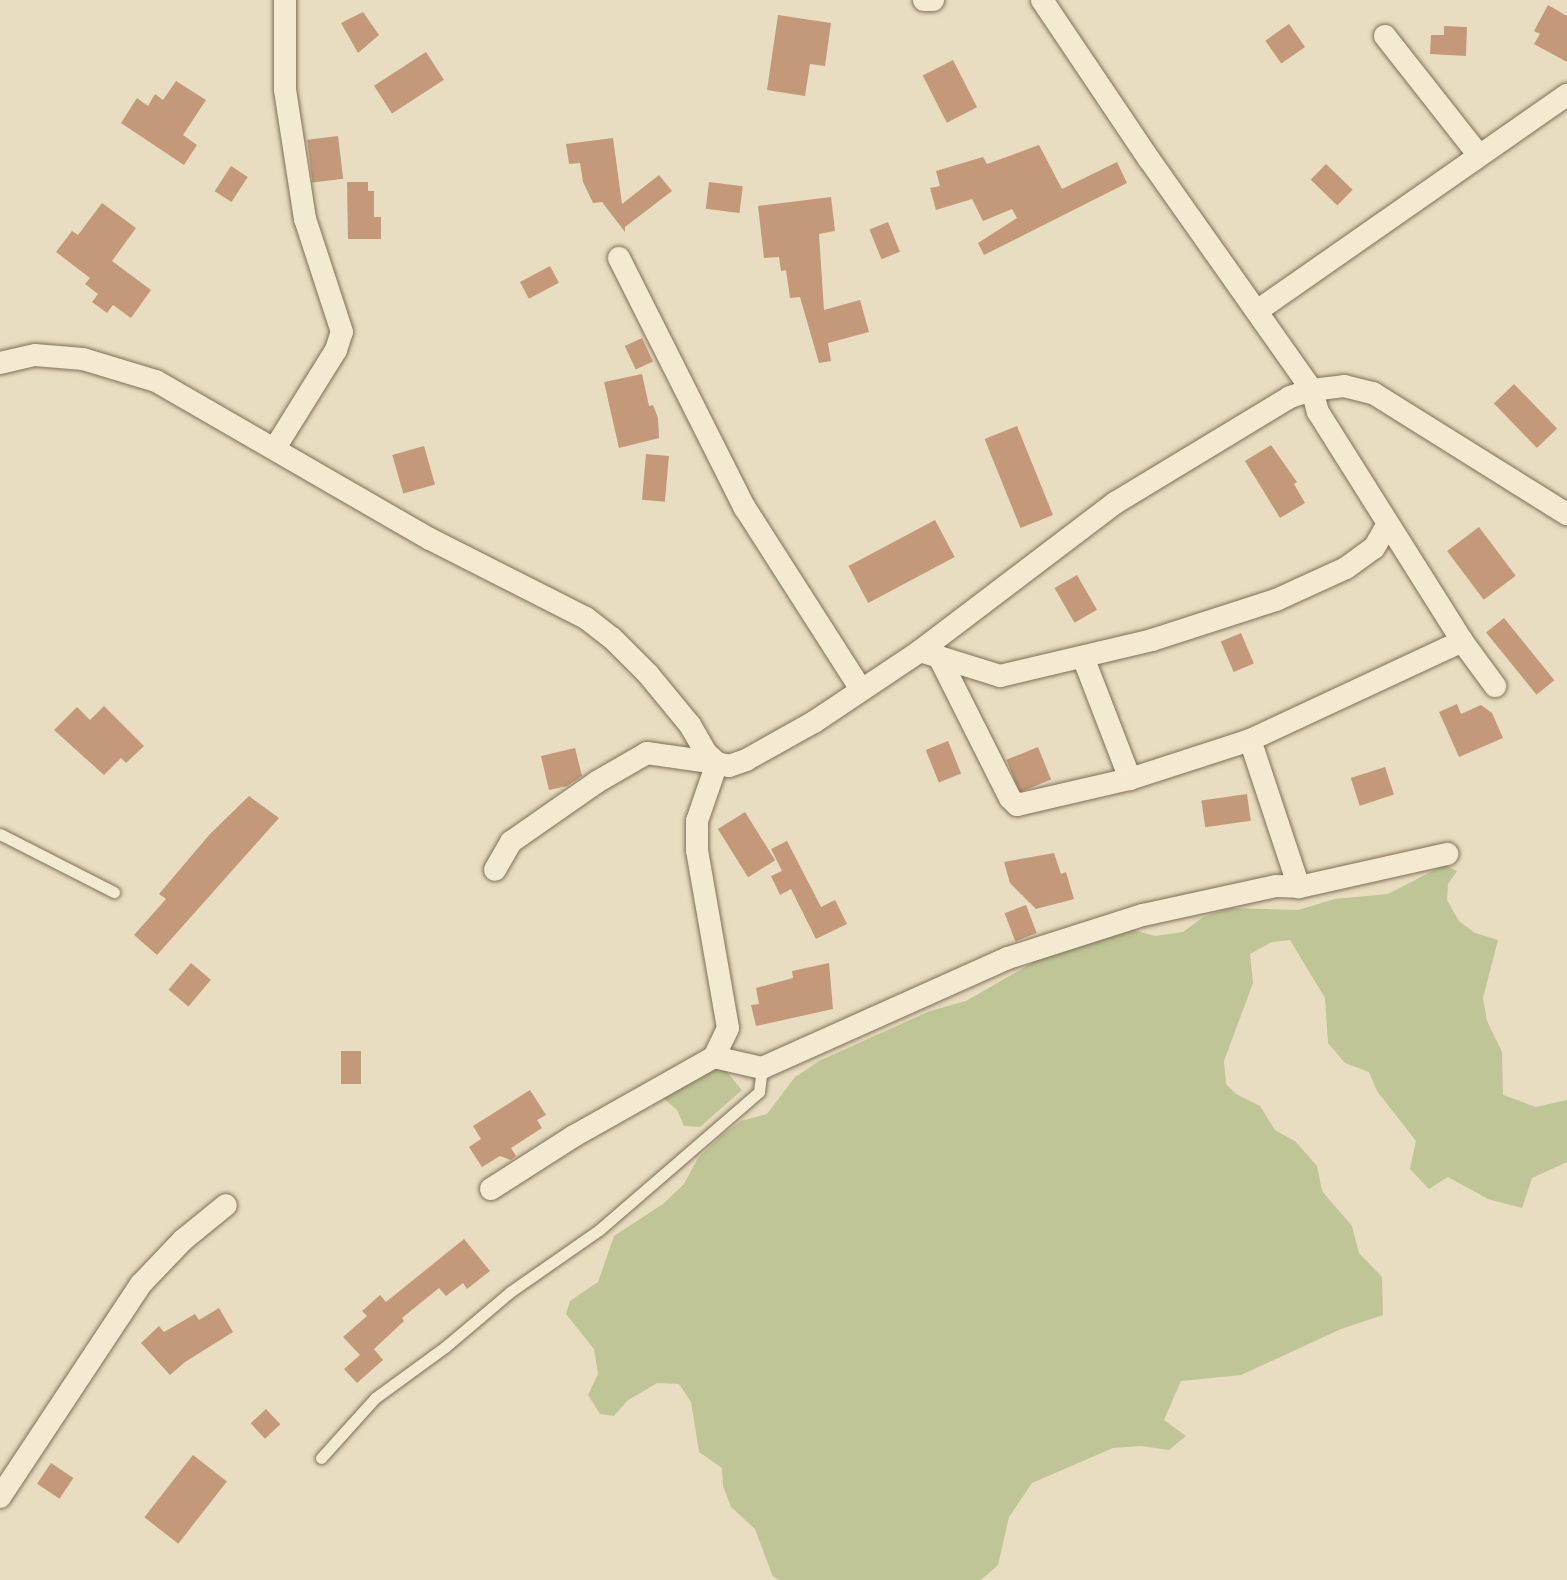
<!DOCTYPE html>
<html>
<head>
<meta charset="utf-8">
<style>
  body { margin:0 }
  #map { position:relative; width:1567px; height:1580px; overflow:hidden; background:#e8ddc0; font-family:Spectral,serif }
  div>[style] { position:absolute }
  .green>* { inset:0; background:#bfc596 }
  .building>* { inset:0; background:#c3997a; transform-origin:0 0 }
  .roads { filter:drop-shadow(0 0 2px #806e5a) drop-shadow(0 0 2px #806e5a) }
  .lane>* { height:11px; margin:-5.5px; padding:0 5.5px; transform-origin:5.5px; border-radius:5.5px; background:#f4ead2 }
  .street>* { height:22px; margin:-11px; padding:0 11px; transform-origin:11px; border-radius:11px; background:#f4ead2 }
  span { translate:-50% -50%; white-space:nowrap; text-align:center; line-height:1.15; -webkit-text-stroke:8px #f1e7cf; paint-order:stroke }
</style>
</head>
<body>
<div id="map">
  <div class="green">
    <div style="clip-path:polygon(1444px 865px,1457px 871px,1448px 884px,1447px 900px,1459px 921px,1475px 933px,1498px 940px,1483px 998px,1487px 1021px,1502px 1052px,1503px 1095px,1536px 1107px,1567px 1100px,1567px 1162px,1532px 1178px,1522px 1208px,1488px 1199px,1448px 1177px,1429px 1189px,1410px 1169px,1416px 1141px,1377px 1091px,1369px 1072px,1345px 1063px,1328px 1043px,1325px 998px,1290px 940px,1272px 942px,1250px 954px,1253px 983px,1224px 1061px,1226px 1084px,1236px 1094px,1260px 1106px,1275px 1130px,1296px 1142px,1317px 1166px,1322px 1191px,1352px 1226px,1359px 1253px,1382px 1277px,1383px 1315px,1341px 1329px,1241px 1375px,1181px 1381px,1164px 1420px,1186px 1436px,1169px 1450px,1141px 1446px,1113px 1448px,1032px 1483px,1009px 1517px,998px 1565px,981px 1580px,780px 1580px,773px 1577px,755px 1529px,731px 1507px,723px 1486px,722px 1468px,699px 1452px,691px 1402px,679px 1384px,657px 1383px,627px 1401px,614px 1416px,600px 1414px,588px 1395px,598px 1374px,594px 1349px,566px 1314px,570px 1301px,598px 1282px,614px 1236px,663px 1204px,684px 1184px,698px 1158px,721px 1136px,741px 1121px,767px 1114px,795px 1077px,819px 1061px,930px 1011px,966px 1001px,1046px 955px,1133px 930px,1155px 936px,1183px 932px,1203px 917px,1231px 908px,1298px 910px,1335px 899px,1388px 894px)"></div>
    <div style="clip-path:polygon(722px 1066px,742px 1090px,700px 1127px,684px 1126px,677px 1110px,663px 1098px,683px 1080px)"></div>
  </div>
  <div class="building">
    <div style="clip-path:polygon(1548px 5px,1567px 16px,1567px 62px,1534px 44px,1540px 34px,1534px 31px)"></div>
    <div style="clip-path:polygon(363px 12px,379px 35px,358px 53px,341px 23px)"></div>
    <div style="clip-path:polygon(778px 15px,831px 23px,825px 66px,810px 64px,805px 96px,767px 90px)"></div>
    <div style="left:1289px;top:24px;width:28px;height:29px;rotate:55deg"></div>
    <div style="clip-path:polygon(1444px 26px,1467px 27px,1466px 56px,1430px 54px,1431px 35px,1444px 35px)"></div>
    <div style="left:426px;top:52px;width:33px;height:62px;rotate:57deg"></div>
    <div style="left:953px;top:60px;width:53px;height:34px;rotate:63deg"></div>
    <div style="clip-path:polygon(176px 81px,206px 100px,183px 135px,197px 145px,184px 165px,121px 123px,137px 98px,148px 106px,155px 94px,163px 100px)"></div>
    <div style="left:338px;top:136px;width:43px;height:31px;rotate:83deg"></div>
    <div style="clip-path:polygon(613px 138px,622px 204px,659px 175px,672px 191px,625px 227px,625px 232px,602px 202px,593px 203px,583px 182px,580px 163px,569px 164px,566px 144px)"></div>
    <div style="clip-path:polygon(1039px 145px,1062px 189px,1117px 162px,1127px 183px,984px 255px,978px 243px,1017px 218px,1012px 209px,983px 221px,972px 199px,936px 210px,930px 188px,940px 186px,936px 171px,983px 157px,987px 164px)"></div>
    <div style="left:1326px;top:164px;width:37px;height:22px;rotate:44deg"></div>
    <div style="left:231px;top:166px;width:20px;height:30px;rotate:33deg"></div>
    <div style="clip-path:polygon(347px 182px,368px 182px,368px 191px,374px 191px,374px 217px,381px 217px,381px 239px,348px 239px)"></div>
    <div style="left:709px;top:182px;width:34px;height:27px;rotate:7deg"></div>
    <div style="clip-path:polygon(831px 197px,835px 231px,819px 234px,824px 310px,860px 300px,869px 332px,828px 343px,831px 361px,819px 363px,800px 297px,790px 298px,786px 270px,781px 271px,779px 257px,764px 258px,758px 206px)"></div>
    <div style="clip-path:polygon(102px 203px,136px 228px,112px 261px,151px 290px,131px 318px,113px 305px,107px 313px,92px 302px,98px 294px,85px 284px,90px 278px,56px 252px,72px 231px,78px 235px)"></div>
    <div style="left:888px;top:222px;width:32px;height:20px;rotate:68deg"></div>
    <div style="left:550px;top:266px;width:19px;height:34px;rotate:62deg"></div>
    <div style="left:642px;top:338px;width:26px;height:19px;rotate:65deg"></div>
    <div style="clip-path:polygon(642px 374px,649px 406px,653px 405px,658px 418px,659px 438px,619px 448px,604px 382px)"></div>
    <div style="left:1514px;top:384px;width:62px;height:28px;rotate:46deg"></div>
    <div style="left:1017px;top:426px;width:96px;height:35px;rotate:68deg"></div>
    <div style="clip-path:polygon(1271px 445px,1297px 482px,1294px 484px,1305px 503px,1280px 518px,1245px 461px)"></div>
    <div style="left:424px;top:446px;width:40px;height:33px;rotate:74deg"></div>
    <div style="left:646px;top:454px;width:23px;height:46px;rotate:5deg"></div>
    <div style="left:935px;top:520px;width:42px;height:98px;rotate:62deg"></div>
    <div style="left:1479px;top:527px;width:61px;height:40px;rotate:53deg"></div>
    <div style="left:1077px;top:575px;width:40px;height:26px;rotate:60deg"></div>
    <div style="left:1504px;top:618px;width:80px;height:23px;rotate:51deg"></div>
    <div style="left:1241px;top:633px;width:33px;height:22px;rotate:67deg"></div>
    <div style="clip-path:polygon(1457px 704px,1461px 714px,1481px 705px,1492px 713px,1503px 738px,1459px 757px,1439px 712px)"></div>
    <div style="clip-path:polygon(104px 706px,144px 746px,126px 763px,121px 758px,104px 775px,54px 730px,77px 707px,90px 720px)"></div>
    <div style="left:948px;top:741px;width:35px;height:24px;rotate:68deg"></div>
    <div style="left:1038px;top:747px;width:35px;height:34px;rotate:68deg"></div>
    <div style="clip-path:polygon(575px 748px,582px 776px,567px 786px,549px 790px,541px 756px)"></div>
    <div style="left:1385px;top:767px;width:29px;height:36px;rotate:72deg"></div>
    <div style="left:1247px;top:794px;width:27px;height:46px;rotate:82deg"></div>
    <div style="clip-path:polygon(249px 796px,279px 818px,157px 955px,134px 935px,166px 899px,159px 894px,210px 834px)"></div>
    <div style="left:745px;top:812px;width:57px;height:32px;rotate:58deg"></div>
    <div style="clip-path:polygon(787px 841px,821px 907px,835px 900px,847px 924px,816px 939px,791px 889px,780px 895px,771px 876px,782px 871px,771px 849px)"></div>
    <div style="clip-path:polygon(1054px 853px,1061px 874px,1066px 872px,1074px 899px,1036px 909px,1010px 883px,1004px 862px)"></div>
    <div style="left:1026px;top:905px;width:30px;height:23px;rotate:69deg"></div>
    <div style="left:191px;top:963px;width:26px;height:35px;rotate:40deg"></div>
    <div style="clip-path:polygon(829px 963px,833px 1009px,756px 1026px,751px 1005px,759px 1004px,756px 988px,793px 978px,792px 971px)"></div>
    <div style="left:341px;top:1051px;width:20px;height:33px"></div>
    <div style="clip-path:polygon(530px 1090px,546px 1115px,537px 1120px,542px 1128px,511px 1148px,516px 1156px,511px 1160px,500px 1156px,482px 1167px,469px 1147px,481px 1139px,473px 1126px)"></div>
    <div style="clip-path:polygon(464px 1239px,490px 1271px,467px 1289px,463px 1283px,446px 1296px,439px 1288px,402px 1318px,404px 1321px,374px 1349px,383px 1360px,357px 1383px,344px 1369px,360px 1355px,343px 1337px,367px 1316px,362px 1311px,380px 1295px,386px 1302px)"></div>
    <div style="clip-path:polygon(219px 1308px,233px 1332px,185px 1362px,170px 1375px,141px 1343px,159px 1326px,164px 1332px,195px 1314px,199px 1320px)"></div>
    <div style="left:266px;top:1409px;width:21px;height:21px;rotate:47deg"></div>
    <div style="left:193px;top:1455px;width:43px;height:79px;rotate:38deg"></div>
    <div style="left:51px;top:1463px;width:27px;height:25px;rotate:34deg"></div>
  </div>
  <div class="roads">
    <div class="lane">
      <div style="left:0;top:834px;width:128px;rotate:27deg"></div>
      <div style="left:321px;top:1458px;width:81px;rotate:-48deg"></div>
      <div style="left:375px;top:1398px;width:87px;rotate:-36.1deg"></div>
      <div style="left:445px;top:1347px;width:85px;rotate:-40.2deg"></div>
      <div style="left:510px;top:1292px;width:108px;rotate:-34.9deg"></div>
      <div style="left:599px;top:1230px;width:211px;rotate:-40.8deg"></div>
      <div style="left:759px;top:1092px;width:24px;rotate:-83deg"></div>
    </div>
    <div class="street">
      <div style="left:924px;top:0;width:9px"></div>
      <div style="left:1042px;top:0;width:192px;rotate:56.1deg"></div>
      <div style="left:1149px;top:159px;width:283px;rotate:54.8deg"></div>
      <div style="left:1312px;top:390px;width:23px;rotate:75deg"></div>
      <div style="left:1318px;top:412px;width:271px;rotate:57.8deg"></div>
      <div style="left:1462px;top:641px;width:56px;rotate:53.7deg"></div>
      <div style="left:1385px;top:36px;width:150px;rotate:51.8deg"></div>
      <div style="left:619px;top:258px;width:280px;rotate:63.3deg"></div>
      <div style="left:745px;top:508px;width:214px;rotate:57.4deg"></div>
      <div style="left:1257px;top:311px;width:378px;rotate:-34.9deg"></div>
      <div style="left:0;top:363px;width:36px;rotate:-13deg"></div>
      <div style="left:35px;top:355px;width:48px;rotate:4.8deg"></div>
      <div style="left:83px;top:359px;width:76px;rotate:16.8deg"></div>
      <div style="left:156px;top:381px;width:316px;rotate:30deg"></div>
      <div style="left:430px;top:539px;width:175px;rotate:26.9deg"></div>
      <div style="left:586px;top:618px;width:33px;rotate:38deg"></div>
      <div style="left:612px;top:638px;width:51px;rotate:45deg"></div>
      <div style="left:648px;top:674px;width:66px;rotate:50.5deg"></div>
      <div style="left:690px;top:725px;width:32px;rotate:60deg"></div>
      <div style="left:706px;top:753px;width:15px;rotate:42deg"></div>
      <div style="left:717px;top:763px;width:12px;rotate:14deg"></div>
      <div style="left:729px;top:766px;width:18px;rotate:-19deg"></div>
      <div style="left:746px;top:760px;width:78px;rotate:-29.2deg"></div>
      <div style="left:814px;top:722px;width:128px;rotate:-33.8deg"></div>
      <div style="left:920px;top:651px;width:245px;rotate:-37.2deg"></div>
      <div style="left:1115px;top:503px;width:205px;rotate:-31.2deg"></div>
      <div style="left:1290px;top:397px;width:23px;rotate:-18deg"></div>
      <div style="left:1312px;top:390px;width:32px;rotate:-7deg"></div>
      <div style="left:1344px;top:386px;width:30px;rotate:14deg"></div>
      <div style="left:1373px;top:393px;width:229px;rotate:32deg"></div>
      <div style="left:275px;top:448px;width:115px;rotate:-58.1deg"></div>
      <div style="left:336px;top:350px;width:19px;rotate:-72deg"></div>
      <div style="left:342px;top:332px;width:119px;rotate:-108.1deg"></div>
      <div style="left:305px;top:219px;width:131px;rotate:-98.8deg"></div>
      <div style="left:285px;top:90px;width:90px;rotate:-90deg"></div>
      <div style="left:920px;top:651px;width:84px;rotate:17.4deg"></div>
      <div style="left:1000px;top:676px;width:156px;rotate:-13.3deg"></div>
      <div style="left:1152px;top:640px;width:130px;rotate:-17.9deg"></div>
      <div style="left:1276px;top:600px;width:77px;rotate:-24.6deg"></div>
      <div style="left:1346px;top:568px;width:34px;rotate:-36deg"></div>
      <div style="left:1374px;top:548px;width:28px;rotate:-60deg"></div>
      <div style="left:939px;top:657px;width:158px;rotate:63.3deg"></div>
      <div style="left:1010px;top:798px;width:10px;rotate:45deg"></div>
      <div style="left:1017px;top:805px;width:116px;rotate:-13deg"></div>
      <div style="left:1083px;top:657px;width:131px;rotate:68.9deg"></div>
      <div style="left:1130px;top:779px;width:126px;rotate:-18deg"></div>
      <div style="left:1299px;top:887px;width:155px;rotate:-108.4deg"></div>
      <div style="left:1250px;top:740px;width:234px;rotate:-25deg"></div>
      <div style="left:714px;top:1057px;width:49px;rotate:12.9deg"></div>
      <div style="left:762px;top:1068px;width:269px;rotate:-24.1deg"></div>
      <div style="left:1008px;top:958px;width:142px;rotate:-17.7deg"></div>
      <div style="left:1143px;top:915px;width:136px;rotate:-12.3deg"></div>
      <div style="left:1276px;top:886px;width:23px;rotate:2deg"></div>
      <div style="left:1299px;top:887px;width:152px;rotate:-12.6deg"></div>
      <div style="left:491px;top:1189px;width:98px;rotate:-32.6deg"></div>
      <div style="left:574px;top:1136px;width:161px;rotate:-29.4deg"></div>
      <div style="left:714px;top:1057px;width:32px;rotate:-64deg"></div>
      <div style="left:728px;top:1028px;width:181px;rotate:-99.9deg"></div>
      <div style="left:697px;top:850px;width:29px;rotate:-90deg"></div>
      <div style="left:697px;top:821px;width:61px;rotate:-71deg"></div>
      <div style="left:717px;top:763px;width:71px;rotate:-171.9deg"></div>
      <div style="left:647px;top:753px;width:58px;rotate:149.9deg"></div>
      <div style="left:597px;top:782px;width:105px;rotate:145.1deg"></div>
      <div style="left:511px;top:842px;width:32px;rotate:120deg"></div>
      <div style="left:0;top:1497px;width:255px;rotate:-56.5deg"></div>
      <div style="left:141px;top:1284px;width:61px;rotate:-46.3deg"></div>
      <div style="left:183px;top:1240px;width:55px;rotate:-39.1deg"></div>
    </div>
  </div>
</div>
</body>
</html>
